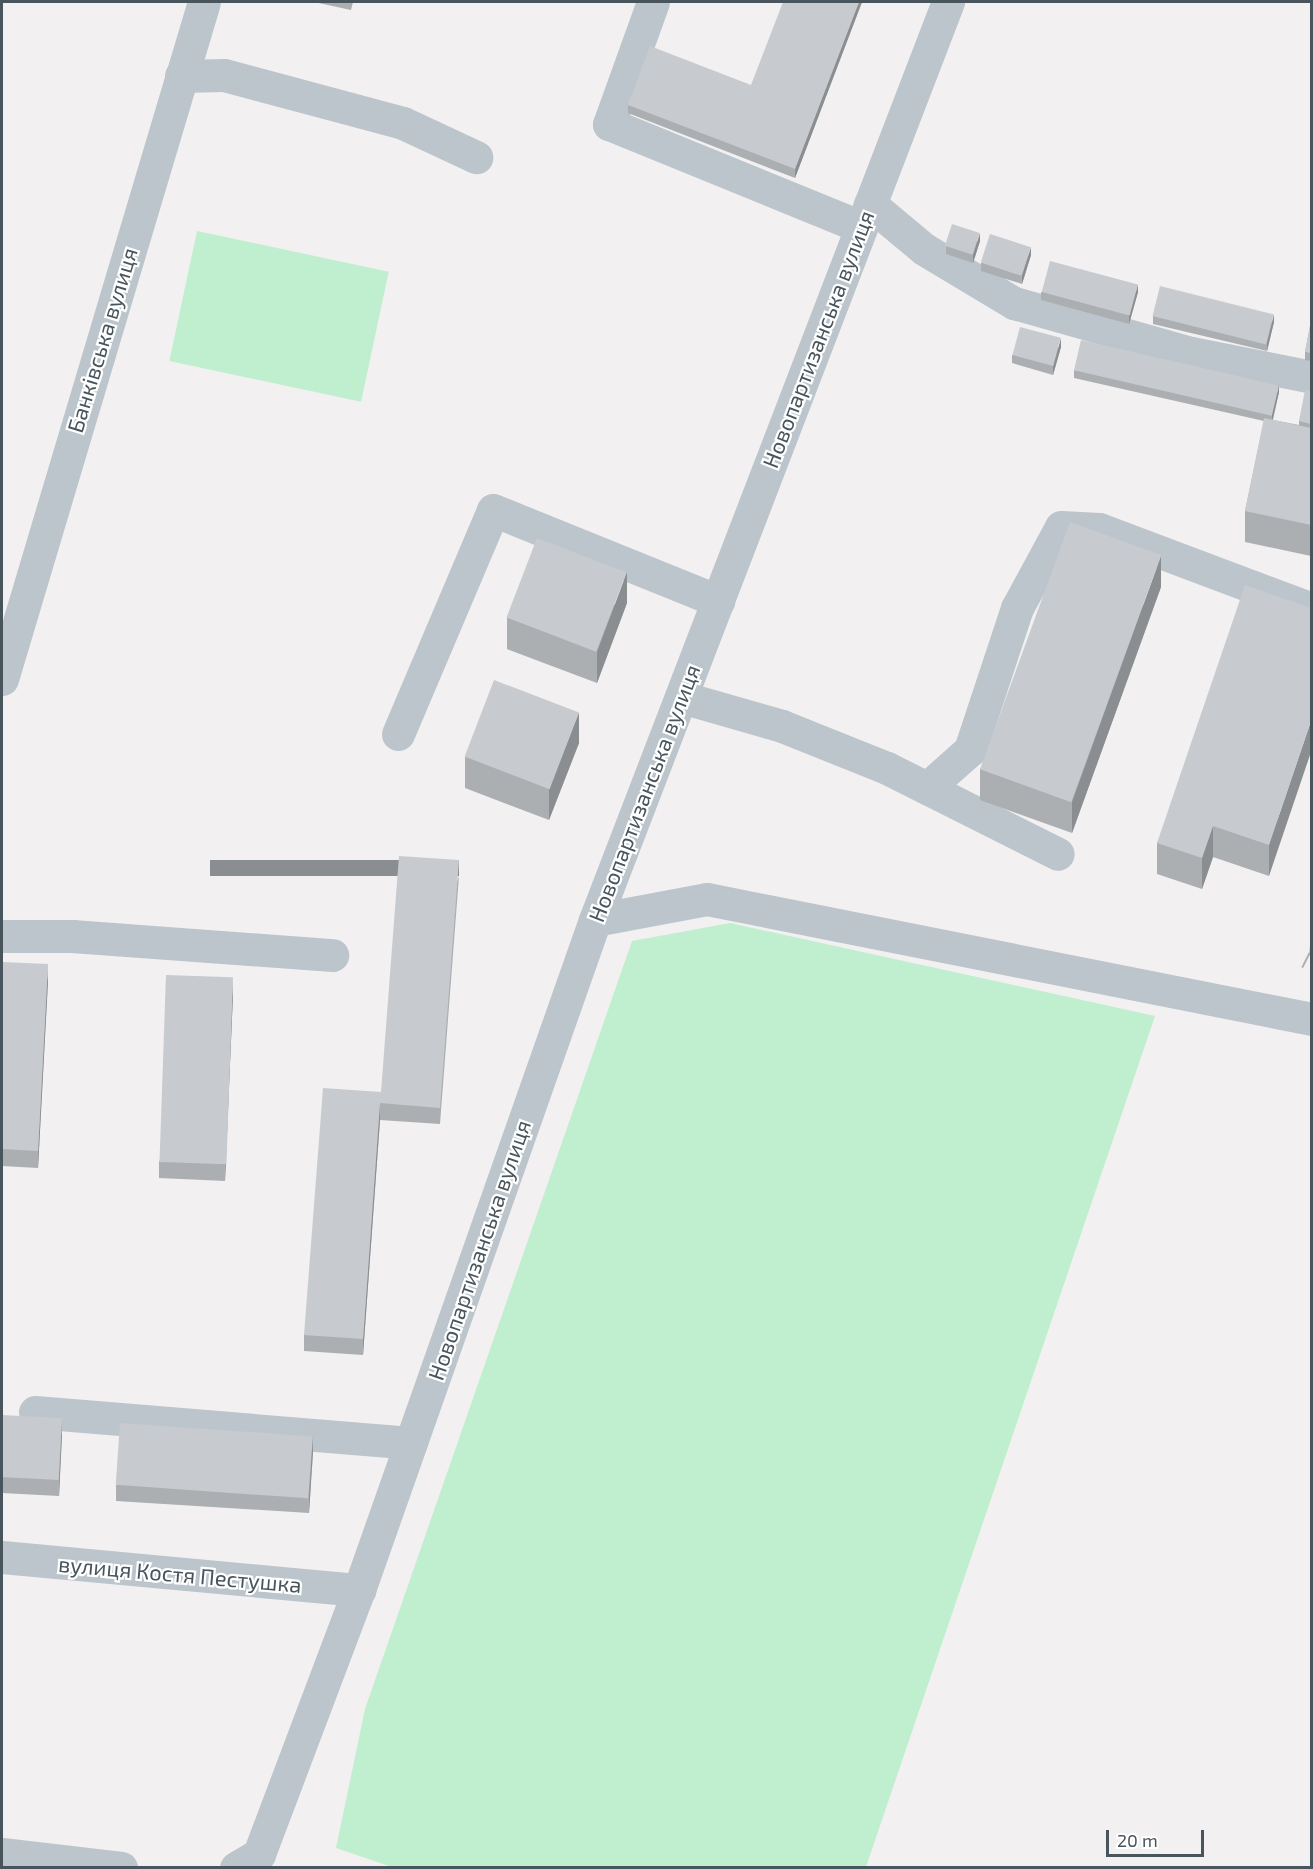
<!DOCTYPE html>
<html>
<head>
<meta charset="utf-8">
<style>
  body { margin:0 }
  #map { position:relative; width:1313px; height:1869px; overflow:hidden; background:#f2f0f0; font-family:"Exo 2",sans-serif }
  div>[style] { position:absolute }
  .green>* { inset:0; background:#bfefce; transform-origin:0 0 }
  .minor>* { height:33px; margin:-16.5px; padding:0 16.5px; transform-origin:16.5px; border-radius:16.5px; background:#bcc5cc }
  .wall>* { inset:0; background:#abafb2; transform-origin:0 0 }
  .shaded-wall>* { inset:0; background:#8b8e91; transform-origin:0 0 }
  .building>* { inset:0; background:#c7cbcf; transform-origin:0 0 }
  span { translate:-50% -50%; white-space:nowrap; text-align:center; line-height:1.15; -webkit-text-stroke:4.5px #fff; paint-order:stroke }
  .street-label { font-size:22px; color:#48555d }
  .frame { position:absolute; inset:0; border:3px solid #48555d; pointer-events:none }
  .scale { position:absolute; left:1106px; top:1830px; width:98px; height:27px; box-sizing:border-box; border:3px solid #48555d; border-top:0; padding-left:8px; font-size:18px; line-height:21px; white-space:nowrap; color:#48555d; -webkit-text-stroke:4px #fff; paint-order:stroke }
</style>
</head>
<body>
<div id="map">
  <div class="green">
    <div style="left:197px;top:231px;width:196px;height:133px;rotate:12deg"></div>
    <div style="clip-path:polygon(730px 923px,1155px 1016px,866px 1867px,395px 1868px,336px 1848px,365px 1709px,632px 941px)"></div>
  </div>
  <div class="minor">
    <div style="left:653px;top:2px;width:130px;rotate:109.8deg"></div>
    <div style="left:609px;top:124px;width:272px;rotate:22.2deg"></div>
    <div style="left:181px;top:76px;width:43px;rotate:-1.3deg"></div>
    <div style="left:224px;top:75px;width:185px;rotate:15deg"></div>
    <div style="left:403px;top:123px;width:81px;rotate:25deg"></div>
    <div style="left:870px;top:204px;width:70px;rotate:39.8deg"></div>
    <div style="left:924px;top:249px;width:105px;rotate:31deg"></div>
    <div style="left:1014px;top:303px;width:184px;rotate:15.8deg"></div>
    <div style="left:1191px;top:353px;width:123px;rotate:11.2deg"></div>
    <div style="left:2px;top:679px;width:706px;rotate:-73.39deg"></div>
    <div style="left:681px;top:697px;width:105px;rotate:16deg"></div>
    <div style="left:782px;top:726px;width:113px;rotate:21.8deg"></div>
    <div style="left:887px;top:768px;width:191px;rotate:26.7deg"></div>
    <div style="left:398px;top:734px;width:243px;rotate:-67deg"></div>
    <div style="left:493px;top:510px;width:243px;rotate:22deg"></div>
    <div style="left:927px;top:788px;width:57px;rotate:-41.5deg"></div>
    <div style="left:970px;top:750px;width:150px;rotate:-71.7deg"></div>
    <div style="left:1017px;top:608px;width:92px;rotate:-61.5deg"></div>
    <div style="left:1061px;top:527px;width:38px;rotate:3deg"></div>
    <div style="left:1099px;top:529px;width:228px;rotate:20.6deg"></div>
    <div style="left:595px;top:920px;width:114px;rotate:-10.6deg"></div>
    <div style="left:707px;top:899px;width:617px;rotate:11.22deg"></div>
    <div style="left:2px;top:936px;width:70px"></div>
    <div style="left:72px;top:936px;width:261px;rotate:4.2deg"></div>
    <div style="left:35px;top:1412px;width:377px;rotate:4.7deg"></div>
    <div style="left:2px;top:1557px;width:359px;rotate:5.3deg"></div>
    <div style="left:2px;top:1854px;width:120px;rotate:6.7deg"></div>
    <div style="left:236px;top:1868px;width:27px;rotate:-31deg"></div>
    <div style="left:259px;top:1854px;width:282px;rotate:-69.3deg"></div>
    <div style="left:359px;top:1590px;width:710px;rotate:-70.6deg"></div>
    <div style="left:595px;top:920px;width:984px;rotate:-68.97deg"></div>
  </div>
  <div class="wall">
    <div style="clip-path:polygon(314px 2px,353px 2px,351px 10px)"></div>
    <div style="clip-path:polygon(862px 2px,795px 178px,628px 113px,628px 105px,751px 85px)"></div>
    <div style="clip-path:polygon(980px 241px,973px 263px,946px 254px,946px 246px)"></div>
    <div style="clip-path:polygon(1031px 255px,1022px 284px,981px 271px,981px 263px)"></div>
    <div style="clip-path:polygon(1041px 292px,1138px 292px,1129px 324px,1041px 300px)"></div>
    <div style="clip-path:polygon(1153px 316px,1274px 322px,1267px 351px,1153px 324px)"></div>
    <div style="clip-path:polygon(1311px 321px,1311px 361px,1305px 360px,1305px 352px)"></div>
    <div style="clip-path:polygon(1061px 347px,1053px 375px,1012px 363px,1012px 355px)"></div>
    <div style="clip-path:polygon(1074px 370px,1279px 392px,1273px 420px,1299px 425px,1299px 421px,1311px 391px,1311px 556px,1245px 542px,1245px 511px,1264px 421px,1074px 378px)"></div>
    <div style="clip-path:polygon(1161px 587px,1072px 833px,980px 800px,980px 769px)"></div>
    <div style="clip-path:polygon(627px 603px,597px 683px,507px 649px,507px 618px)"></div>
    <div style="clip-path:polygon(1311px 608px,1269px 876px,1213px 857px,1202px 889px,1157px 874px,1157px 843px)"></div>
    <div style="clip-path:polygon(579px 743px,549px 820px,465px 788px,465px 757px)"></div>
    <div style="clip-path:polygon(459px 876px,440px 1124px,380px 1120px,363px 1355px,304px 1351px,304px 1335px,381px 1092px)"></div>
    <div style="left:1309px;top:952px;width:2px;height:17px;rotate:27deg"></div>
    <div style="clip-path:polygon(2px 962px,48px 981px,38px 1168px,2px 1166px)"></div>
    <div style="clip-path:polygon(233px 994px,225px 1181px,159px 1178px,159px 1162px)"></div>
    <div style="clip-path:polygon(2px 1415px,62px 1434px,59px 1496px,2px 1493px)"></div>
    <div style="clip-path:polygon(313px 1451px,309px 1513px,116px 1501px,116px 1485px)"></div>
  </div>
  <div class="shaded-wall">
    <div style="clip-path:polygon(859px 2px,862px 2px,795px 178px,795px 169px)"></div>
    <div style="clip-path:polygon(980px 233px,980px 241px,973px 263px,973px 255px)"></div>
    <div style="clip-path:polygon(1031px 247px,1031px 255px,1022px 284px,1022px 275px)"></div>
    <div style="clip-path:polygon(1138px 284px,1138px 292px,1129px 324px,1129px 315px)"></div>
    <div style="clip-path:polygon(1274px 314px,1274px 322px,1267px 351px,1267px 343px)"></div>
    <div style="clip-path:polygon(1061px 338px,1061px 347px,1053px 375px,1053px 367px)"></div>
    <div style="clip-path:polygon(1279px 384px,1279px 392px,1272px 422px,1272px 414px)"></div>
    <div style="clip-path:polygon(1161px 556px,1161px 587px,1072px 833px,1072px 802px)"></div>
    <div style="clip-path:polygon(627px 572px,627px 603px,597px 683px,597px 652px)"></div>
    <div style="clip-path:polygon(579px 712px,579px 743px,549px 820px,549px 789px)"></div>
    <div style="clip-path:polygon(1311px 721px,1311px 752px,1269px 876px,1269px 845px)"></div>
    <div style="clip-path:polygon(1213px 826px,1213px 857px,1202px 889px,1202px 858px)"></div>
    <div style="left:459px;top:860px;width:16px;height:249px;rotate:90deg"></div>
    <div style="clip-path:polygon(48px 964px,48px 981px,38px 1168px,38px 1151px)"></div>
    <div style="clip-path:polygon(233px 977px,233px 994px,225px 1181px,225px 1164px)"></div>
    <div style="clip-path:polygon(380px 1103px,380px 1120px,363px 1355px,363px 1339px)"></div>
    <div style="clip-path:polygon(62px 1418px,62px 1434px,59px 1496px,59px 1480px)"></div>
    <div style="clip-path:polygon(313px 1435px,313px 1451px,309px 1513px,309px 1497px)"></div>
  </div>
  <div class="building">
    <div style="clip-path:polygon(783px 2px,859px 2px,795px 169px,628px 105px,650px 46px,751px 85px)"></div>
    <div style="left:952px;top:224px;width:29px;height:23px;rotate:18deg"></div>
    <div style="left:990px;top:234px;width:43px;height:30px;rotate:18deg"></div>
    <div style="left:1050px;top:261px;width:91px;height:32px;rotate:15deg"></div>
    <div style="left:1160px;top:286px;width:117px;height:31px;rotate:14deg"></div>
    <div style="clip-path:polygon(1311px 321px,1311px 353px,1305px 352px)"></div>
    <div style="left:1020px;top:327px;width:42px;height:29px;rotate:15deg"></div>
    <div style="left:1081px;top:340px;width:203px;height:31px;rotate:13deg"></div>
    <div style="clip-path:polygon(1305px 390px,1311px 391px,1311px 424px,1299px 421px)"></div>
    <div style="clip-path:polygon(1264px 418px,1311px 428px,1311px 525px,1245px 511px)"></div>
    <div style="left:1070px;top:522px;width:97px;height:263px;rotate:20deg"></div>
    <div style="left:537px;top:538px;width:96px;height:85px;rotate:21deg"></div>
    <div style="clip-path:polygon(1245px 585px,1311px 608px,1311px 721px,1269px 845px,1213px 826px,1202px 858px,1157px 843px)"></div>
    <div style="left:494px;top:680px;width:91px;height:82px;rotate:21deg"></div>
    <div style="clip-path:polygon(399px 856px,459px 860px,440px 1108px,380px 1103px,363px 1339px,304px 1335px,323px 1088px,381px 1092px)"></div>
    <div style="clip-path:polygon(1311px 938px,1311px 953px,1309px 952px)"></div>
    <div style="clip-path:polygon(2px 962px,48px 964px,38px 1151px,2px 1149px)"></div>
    <div style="left:166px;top:975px;width:67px;height:187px;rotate:2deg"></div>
    <div style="left:2px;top:1415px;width:60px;height:62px;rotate:3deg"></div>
    <div style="left:120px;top:1423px;width:193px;height:62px;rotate:4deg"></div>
  </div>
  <div class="street-label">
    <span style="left:818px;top:339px;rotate:-69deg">Новопартизанська вулиця</span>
    <span style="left:102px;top:340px;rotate:-73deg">Банківська вулиця</span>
    <span style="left:644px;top:793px;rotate:-69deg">Новопартизанська вулиця</span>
    <span style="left:479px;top:1250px;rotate:-71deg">Новопартизанська вулиця</span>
    <span style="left:180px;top:1574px;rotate:5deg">вулиця Костя Пестушка</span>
  </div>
  <div class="frame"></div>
  <div class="scale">20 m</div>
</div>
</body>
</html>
